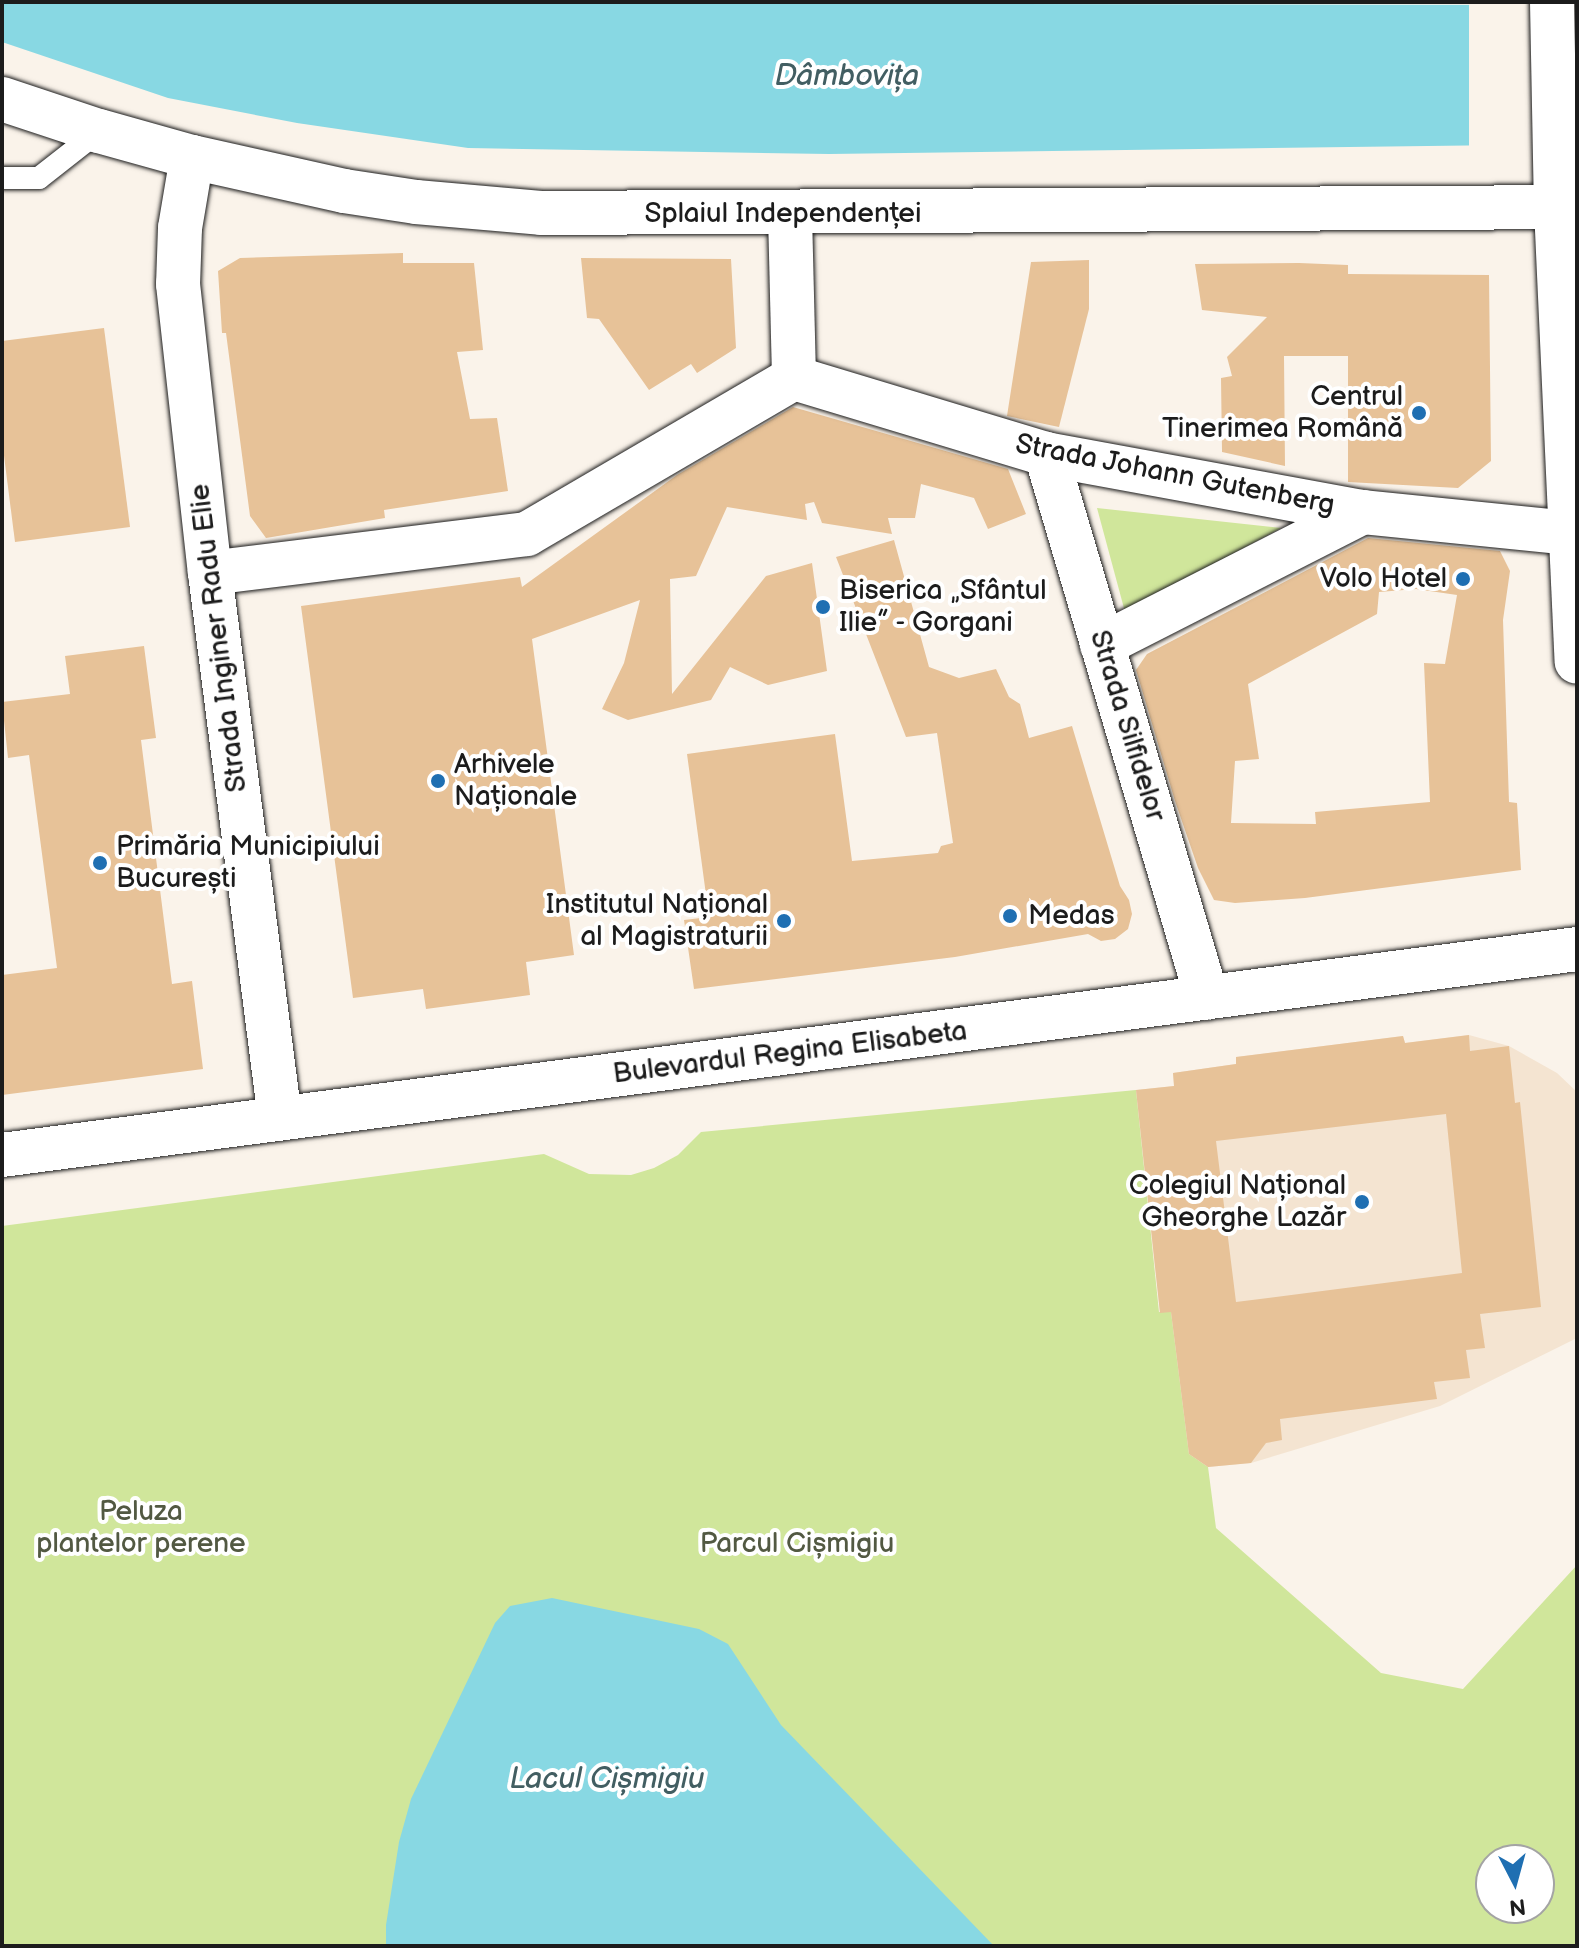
<!DOCTYPE html>
<html>
<head>
<meta charset="utf-8">
<style>
  body { margin:0 }
  #map { position:relative; width:1579px; height:1948px; overflow:hidden; background:#faf3ea; font-family:"Balsamiq Sans",sans-serif }
  div>[style] { position:absolute }
  .built>* { inset:0; background:#f4e4d1 }
  .green>* { inset:0; background:#d0e69b }
  .water>* { inset:0; background:#88d8e3 }
  .pier>* { inset:0; background:#faf3ea; transform-origin:0 0 }
  .building>* { inset:0; background:#e7c298 }
  .roads { filter:drop-shadow(0 0 2px #1c1c1c) drop-shadow(0 0 2px #1c1c1c) }
  .lane>* { height:22px; margin:-11px; padding:0 11px; transform-origin:11px; border-radius:11px; background:#fff }
  .street>* { height:44px; margin:-22px; padding:0 22px; transform-origin:22px; border-radius:22px; background:#fff }
  .secondary>* { height:44px; margin:-22px; padding:0 22px; transform-origin:22px; border-radius:22px; background:#fff }
  .primary>* { height:44px; margin:-22px; padding:0 22px; transform-origin:22px; border-radius:22px; background:#fff }
  .dots>* { width:22px; height:22px; translate:-50% -50%; box-sizing:border-box; border:4px solid #fff; border-radius:50% }
  span { translate:-50% -50%; white-space:nowrap; text-align:center; line-height:1.15; -webkit-text-stroke:8px #fff; paint-order:stroke }
  .street-label { font-size:28px; color:#1c1c1c }
  .poi-label { font-size:28px; color:#1c1c1c }
  .right { translate:-100% -50%; text-align:right }
  .left { translate:0 -50%; text-align:left }
  .park-label { font-size:28px; color:#525942 }
  .water-label { font-size:30px; color:#425e62; font-style:italic }
  .frame { position:absolute; inset:0; border:4px solid #1c1c1c; pointer-events:none }
  .north { position:absolute; left:1475px; top:1844px; width:80px; height:80px; box-sizing:border-box; background:#fff; border:2px solid #a4a4a4; border-radius:50%; rotate:174deg; font-size:22px; font-weight:700; line-height:32px; text-align:center; color:#1c1c1c }
  .north::after { content:''; display:block; margin:auto; width:28px; height:36px; background:#1f6fb2; clip-path:polygon(50% 0,100% 100%,50% 72%,0 100%) }
</style>
</head>
<body>
<div id="map">
  <div class="built">
    <div style="clip-path:polygon(1469px 1035px,1509px 1046px,1557px 1073px,1577px 1092px,1577px 1338px,1440px 1406px,1251px 1463px,1208px 1467px,1189px 1454px,1171px 1312px,1160px 1313px,1136px 1090px,1174px 1086px,1173px 1073px,1236px 1064px,1236px 1057px,1403px 1036px,1405px 1043px)"></div>
  </div>
  <div class="green">
    <div style="clip-path:polygon(1097px 508px,1281px 528px,1125px 612px)"></div>
    <div style="clip-path:polygon(evenodd,1136px 1090px,1159px 1312px,1171px 1312px,1189px 1454px,1208px 1467px,1216px 1528px,1381px 1673px,1463px 1689px,1577px 1565px,1577px 1946px,2px 1946px,2px 1226px,544px 1154px,589px 1174px,631px 1175px,654px 1168px,678px 1155px,701px 1132px,1136px 1090px,1491px 1860px,1539px 1860px,1539px 1908px,1491px 1908px,1491px 1860px)"></div>
  </div>
  <div class="water">
    <div style="clip-path:polygon(2px 2px,1577px 5px,1577px 144px,829px 154px,468px 148px,297px 123px,168px 98px,2px 42px)"></div>
    <div style="clip-path:polygon(552px 1598px,699px 1629px,728px 1644px,781px 1725px,994px 1946px,386px 1946px,386px 1925px,399px 1842px,411px 1799px,495px 1623px,510px 1606px)"></div>
  </div>
  <div class="pier">
    <div style="left:1577px;top:2px;width:146px;height:108px;rotate:90deg"></div>
  </div>
  <div class="building">
    <div style="clip-path:polygon(403px 253px,403px 263px,474px 263px,483px 350px,457px 352px,470px 419px,497px 418px,508px 491px,384px 510px,385px 518px,266px 538px,250px 516px,226px 333px,222px 333px,218px 271px,240px 258px)"></div>
    <div style="clip-path:polygon(581px 258px,731px 259px,736px 348px,697px 373px,691px 364px,649px 390px,599px 319px,587px 318px)"></div>
    <div style="clip-path:polygon(1089px 260px,1089px 309px,1059px 427px,1007px 416px,1031px 262px)"></div>
    <div style="clip-path:polygon(1299px 263px,1348px 265px,1348px 274px,1489px 275px,1491px 461px,1458px 488px,1348px 482px,1348px 356px,1284px 356px,1285px 466px,1222px 452px,1221px 378px,1232px 376px,1227px 357px,1267px 317px,1202px 310px,1195px 264px)"></div>
    <div style="clip-path:polygon(104px 328px,130px 527px,15px 542px,2px 440px,2px 341px)"></div>
    <div style="clip-path:polygon(793px 407px,1008px 469px,1026px 514px,988px 529px,974px 498px,921px 484px,915px 518px,888px 518px,892px 534px,822px 523px,814px 502px,805px 504px,807px 520px,727px 507px,696px 576px,670px 579px,672px 694px,766px 576px,812px 563px,827px 671px,768px 685px,730px 667px,711px 700px,628px 720px,602px 709px,624px 663px,640px 600px,532px 639px,574px 955px,526px 962px,530px 995px,426px 1009px,423px 989px,353px 998px,301px 606px,520px 577px,522px 587px,677px 475px)"></div>
    <div style="clip-path:polygon(evenodd,1368px 538px,1500px 551px,1510px 571px,1503px 620px,1509px 802px,1517px 803px,1521px 870px,1305px 898px,1235px 903px,1214px 900px,1198px 868px,1175px 801px,1136px 670px,1147px 654px,1368px 538px,1416px 589px,1457px 595px,1445px 664px,1424px 663px,1430px 802px,1315px 812px,1316px 824px,1231px 823px,1235px 761px,1259px 759px,1248px 684px,1377px 614px,1379px 592px,1416px 589px)"></div>
    <div style="clip-path:polygon(894px 540px,929px 667px,959px 678px,996px 669px,1009px 697px,1020px 704px,1029px 738px,1072px 726px,1120px 886px,1129px 900px,1132px 914px,1128px 929px,1115px 939px,1101px 941px,1088px 934px,955px 957px,694px 989px,684px 920px,709px 917px,687px 754px,835px 734px,852px 861px,938px 853px,941px 846px,953px 843px,937px 733px,906px 737px,836px 557px)"></div>
    <div style="clip-path:polygon(144px 646px,156px 738px,141px 740px,172px 984px,192px 981px,203px 1069px,2px 1095px,2px 975px,57px 968px,29px 755px,8px 758px,2px 702px,70px 694px,65px 656px)"></div>
    <div style="clip-path:polygon(evenodd,1469px 1035px,1470px 1051px,1509px 1046px,1515px 1103px,1520px 1102px,1541px 1307px,1480px 1314px,1485px 1348px,1466px 1350px,1470px 1378px,1434px 1382px,1437px 1399px,1280px 1419px,1282px 1440px,1266px 1443px,1251px 1463px,1208px 1467px,1189px 1454px,1171px 1312px,1160px 1313px,1136px 1090px,1174px 1086px,1173px 1073px,1236px 1064px,1236px 1057px,1403px 1036px,1405px 1043px,1469px 1035px,1446px 1114px,1462px 1273px,1236px 1302px,1216px 1141px,1446px 1114px)"></div>
  </div>
  <div class="roads">
    <div class="lane">
      <div style="left:2px;top:178px;width:37px"></div>
      <div style="left:39px;top:178px;width:76px;rotate:-38.1deg"></div>
    </div>
    <div class="street">
      <div style="left:192px;top:157px;width:72px;rotate:99.6deg"></div>
      <div style="left:180px;top:228px;width:56px;rotate:92deg"></div>
      <div style="left:178px;top:284px;width:291px;rotate:83.7deg"></div>
      <div style="left:210px;top:573px;width:550px;rotate:82.69deg"></div>
      <div style="left:790px;top:214px;width:164px;rotate:88.6deg"></div>
      <div style="left:1046px;top:454px;width:567px;rotate:73.51deg"></div>
      <div style="left:210px;top:573px;width:319px;rotate:-7deg"></div>
      <div style="left:527px;top:534px;width:309px;rotate:-30.3deg"></div>
      <div style="left:794px;top:378px;width:263px;rotate:16.8deg"></div>
      <div style="left:1046px;top:454px;width:322px;rotate:10.4deg"></div>
      <div style="left:1363px;top:512px;width:207px;rotate:5.8deg"></div>
      <div style="left:1102px;top:645px;width:293px;rotate:-27deg"></div>
    </div>
    <div class="secondary">
      <div style="left:1556px;top:208px;width:454px;rotate:87.4deg"></div>
    </div>
    <div class="primary">
      <div style="left:1552px;top:2px;width:206px;rotate:88.9deg"></div>
      <div style="left:2px;top:99px;width:102px;rotate:18.3deg"></div>
      <div style="left:99px;top:131px;width:97px;rotate:15.6deg"></div>
      <div style="left:192px;top:157px;width:156px;rotate:12.6deg"></div>
      <div style="left:344px;top:191px;width:73px;rotate:8.7deg"></div>
      <div style="left:416px;top:202px;width:125px;rotate:5deg"></div>
      <div style="left:541px;top:213px;width:1036px;rotate:-0.33deg"></div>
      <div style="left:2px;top:1155px;width:1588px;rotate:-7.45deg"></div>
    </div>
  </div>
  <div class="dots">
    <div style="left:1419px;top:413px;background:#1f6fb2"></div>
    <div style="left:1463px;top:579px;background:#1f6fb2"></div>
    <div style="left:823px;top:607px;background:#1f6fb2"></div>
    <div style="left:438px;top:781px;background:#1f6fb2"></div>
    <div style="left:100px;top:863px;background:#1f6fb2"></div>
    <div style="left:1010px;top:916px;background:#1f6fb2"></div>
    <div style="left:784px;top:921px;background:#1f6fb2"></div>
    <div style="left:1362px;top:1202px;background:#1f6fb2"></div>
  </div>
  <div class="street-label">
    <span style="left:783px;top:214px">Splaiul Independenței</span>
    <span style="left:1175px;top:475px;rotate:11deg">Strada Johann Gutenberg</span>
    <span style="left:219px;top:638px;rotate:-97deg">Strada Inginer Radu Elie</span>
    <span style="left:1127px;top:726px;rotate:73deg">Strada Silfidelor</span>
    <span style="left:790px;top:1053px;rotate:-7deg">Bulevardul Regina Elisabeta</span>
  </div>
  <div class="poi-label">
    <span class="right" style="left:1403px;top:413px">Centrul<br>Tinerimea Română</span>
    <span class="right" style="left:1447px;top:579px">Volo Hotel</span>
    <span class="left" style="left:839px;top:607px">Biserica „Sfântul<br>Ilie” - Gorgani</span>
    <span class="left" style="left:454px;top:781px">Arhivele<br>Naționale</span>
    <span class="left" style="left:116px;top:863px">Primăria Municipiului<br>București</span>
    <span class="right" style="left:768px;top:921px">Institutul Național<br>al Magistraturii</span>
    <span class="left" style="left:1028px;top:916px">Medas</span>
    <span class="right" style="left:1346px;top:1202px">Colegiul Național<br>Gheorghe Lazăr</span>
  </div>
  <div class="park-label">
    <span style="left:141px;top:1528px">Peluza<br>plantelor perene</span>
    <span style="left:797px;top:1544px">Parcul Cișmigiu</span>
  </div>
  <div class="water-label">
    <span style="left:847px;top:76px">Dâmbovița</span>
    <span style="left:607px;top:1779px">Lacul Cișmigiu</span>
  </div>
  <div class="frame"></div>
  <div class="north">N</div>
</div>
</body>
</html>
